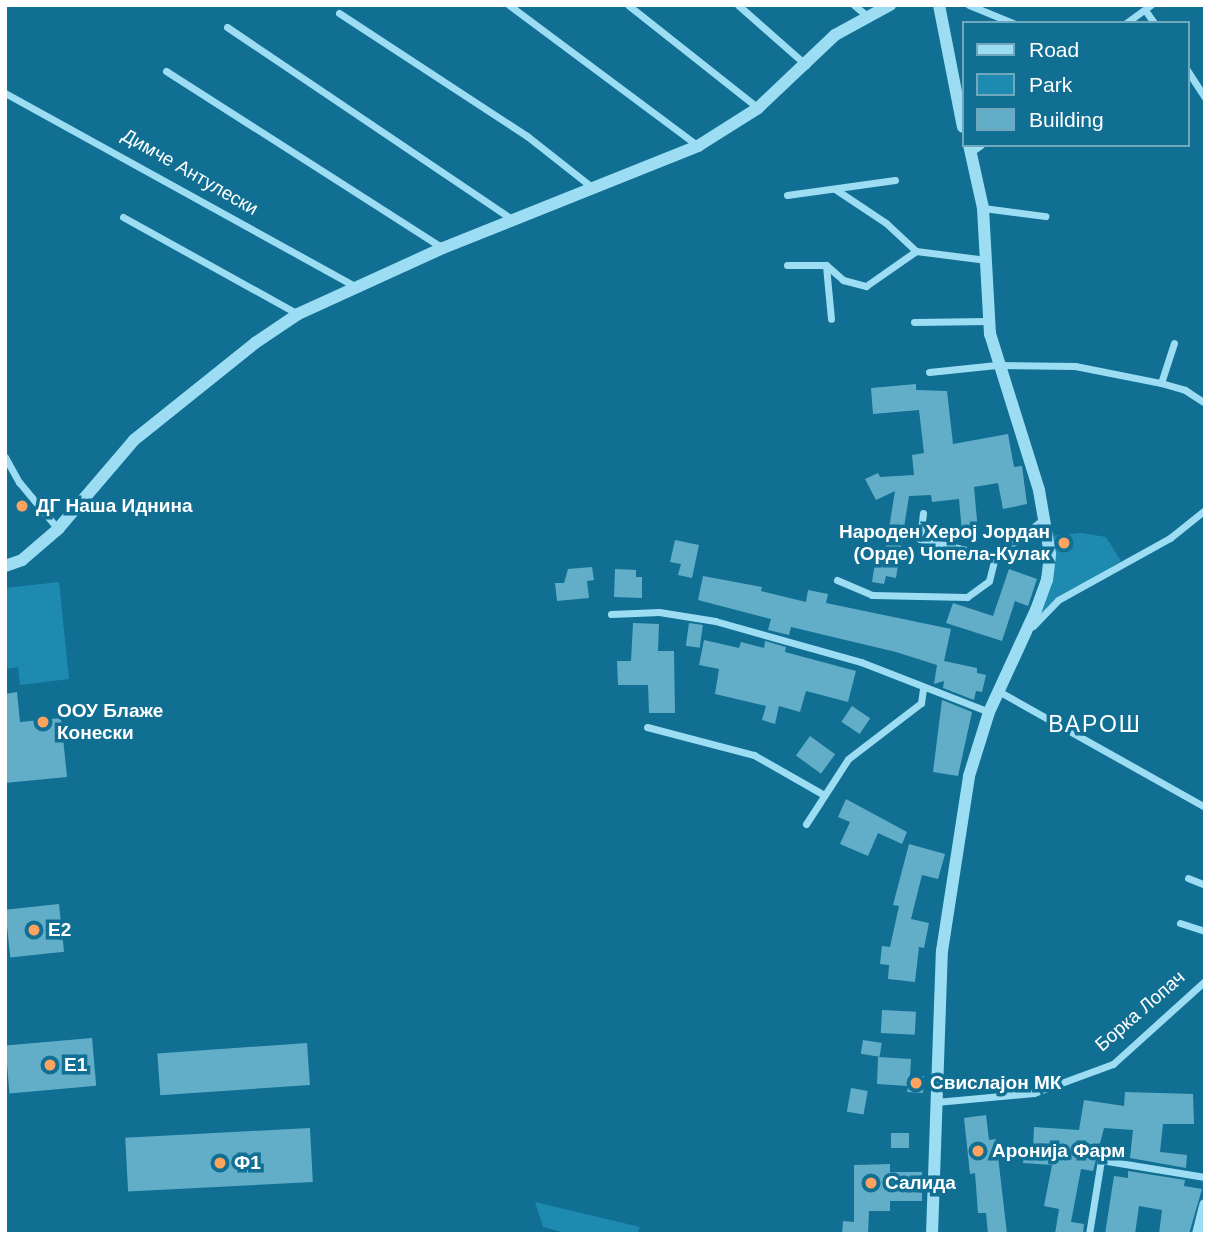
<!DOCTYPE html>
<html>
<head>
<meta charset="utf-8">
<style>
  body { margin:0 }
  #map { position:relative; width:1210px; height:1239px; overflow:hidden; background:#106f92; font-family:Arial,sans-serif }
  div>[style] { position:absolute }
  .green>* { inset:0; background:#1f8ab0 }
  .building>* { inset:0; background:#62aec9; transform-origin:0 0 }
  .minor>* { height:7px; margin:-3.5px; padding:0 3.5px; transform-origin:3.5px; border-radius:3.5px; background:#9dddf3 }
  .tertiary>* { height:12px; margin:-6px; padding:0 6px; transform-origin:6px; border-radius:6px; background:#9dddf3 }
  .dots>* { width:19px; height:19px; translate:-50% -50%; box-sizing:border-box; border:4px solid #106f92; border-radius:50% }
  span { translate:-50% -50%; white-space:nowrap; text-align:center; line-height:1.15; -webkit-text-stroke:7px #106f92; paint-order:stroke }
  .street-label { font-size:19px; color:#fff }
  .poi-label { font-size:19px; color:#fff; font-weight:700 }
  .left { translate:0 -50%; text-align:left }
  .right { translate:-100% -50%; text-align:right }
  .quarter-label { font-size:23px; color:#fff; letter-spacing:2px }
  .frame { position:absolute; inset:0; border:7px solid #fff; pointer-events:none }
  .legend { position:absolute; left:962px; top:21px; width:228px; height:126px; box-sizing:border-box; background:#106f92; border:2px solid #70a9be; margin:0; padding:9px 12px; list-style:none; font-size:21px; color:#fff }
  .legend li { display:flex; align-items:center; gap:14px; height:35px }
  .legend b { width:35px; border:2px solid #70a9be }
</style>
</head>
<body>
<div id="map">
  <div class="green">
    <div style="clip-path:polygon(1081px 533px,1106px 537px,1121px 561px,1058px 600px,1025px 634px,1036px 610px,1048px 536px)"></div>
    <div style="clip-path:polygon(59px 582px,69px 679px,20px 685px,18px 667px,5px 669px,5px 588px)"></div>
    <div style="clip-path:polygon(535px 1202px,640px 1227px,637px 1234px,569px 1234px,543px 1227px)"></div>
  </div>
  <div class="building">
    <div style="clip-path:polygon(916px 384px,916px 390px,947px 391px,953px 444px,1008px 434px,1014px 467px,1022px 466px,1027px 504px,1003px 509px,998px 483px,974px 487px,978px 531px,962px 532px,959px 499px,932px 502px,931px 495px,909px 496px,896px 578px,886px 576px,884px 584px,872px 582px,875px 563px,883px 565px,895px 491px,876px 500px,865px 479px,878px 473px,880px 477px,914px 475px,912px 455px,924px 453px,919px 410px,873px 414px,871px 388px)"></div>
    <div style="clip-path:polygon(675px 540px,699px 545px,692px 578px,678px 575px,681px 564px,670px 562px)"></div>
    <div style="clip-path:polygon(592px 567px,594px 580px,587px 581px,589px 598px,557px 601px,555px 583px,564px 583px,568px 569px)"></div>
    <div style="clip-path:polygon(615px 569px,636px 570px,636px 577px,642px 577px,642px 598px,614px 597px)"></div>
    <div style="clip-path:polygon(1009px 569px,1037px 579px,1028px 606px,1015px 601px,1002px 641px,946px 623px,953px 603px,993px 616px)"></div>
    <div style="clip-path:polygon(703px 576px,762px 587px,761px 591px,806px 602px,808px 590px,828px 594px,826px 603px,951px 629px,944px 661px,977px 668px,977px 673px,986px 675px,982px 692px,976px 691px,974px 700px,943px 688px,944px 681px,934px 684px,937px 665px,896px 652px,791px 627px,789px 635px,768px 630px,771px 619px,698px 600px)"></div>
    <div style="clip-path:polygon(633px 623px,659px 624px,658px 651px,674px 651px,675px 713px,649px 713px,648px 685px,618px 685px,617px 661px,631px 661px)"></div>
    <div style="left:689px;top:623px;width:14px;height:23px;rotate:8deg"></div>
    <div style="clip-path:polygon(704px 640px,739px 648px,741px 642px,764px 648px,765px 641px,786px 647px,785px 652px,856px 671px,848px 702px,806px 691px,800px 712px,779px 706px,775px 724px,762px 720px,766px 706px,715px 694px,719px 669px,699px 665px)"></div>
    <div style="clip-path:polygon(17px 692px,20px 722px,61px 718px,67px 777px,5px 783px,5px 694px)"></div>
    <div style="clip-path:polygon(942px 700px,972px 712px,958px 776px,933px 772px)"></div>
    <div style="left:852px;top:706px;width:22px;height:19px;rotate:34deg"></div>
    <div style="left:810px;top:736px;width:31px;height:24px;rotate:36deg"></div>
    <div style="clip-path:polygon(846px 799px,907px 832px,902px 844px,878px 833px,868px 856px,840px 844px,850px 822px,838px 817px)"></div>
    <div style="clip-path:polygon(909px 844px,945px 854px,938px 879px,922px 875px,911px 919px,929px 923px,924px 948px,919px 947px,915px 982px,888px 979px,889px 965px,880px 964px,882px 946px,890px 947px,899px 906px,893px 905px)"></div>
    <div style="left:59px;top:904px;width:48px;height:54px;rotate:84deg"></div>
    <div style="left:882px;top:1010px;width:34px;height:23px;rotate:3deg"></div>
    <div style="left:92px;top:1038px;width:48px;height:87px;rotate:85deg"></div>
    <div style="left:863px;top:1040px;width:19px;height:14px;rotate:9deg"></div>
    <div style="left:307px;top:1043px;width:42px;height:150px;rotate:86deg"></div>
    <div style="clip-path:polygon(878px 1057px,911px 1059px,910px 1076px,924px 1076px,923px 1093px,907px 1092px,908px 1086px,877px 1084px)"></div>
    <div style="left:851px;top:1088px;width:17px;height:24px;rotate:10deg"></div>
    <div style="clip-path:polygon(1125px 1092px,1193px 1094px,1194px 1124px,1163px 1124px,1160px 1152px,1187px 1155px,1186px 1168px,1130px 1158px,1133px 1130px,1104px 1128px,1093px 1171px,1081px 1169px,1071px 1222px,1084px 1224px,1083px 1234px,1055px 1234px,1059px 1209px,1044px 1206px,1052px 1165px,1023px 1163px,1024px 1149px,1033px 1149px,1034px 1127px,1079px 1130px,1084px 1100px,1124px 1106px)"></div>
    <div style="clip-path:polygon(986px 1115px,989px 1140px,996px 1139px,1007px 1234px,988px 1234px,986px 1213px,978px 1213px,975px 1173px,970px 1174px,964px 1118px)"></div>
    <div style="left:310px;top:1128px;width:54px;height:185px;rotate:87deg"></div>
    <div style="left:891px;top:1133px;width:18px;height:15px"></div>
    <div style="clip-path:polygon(890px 1164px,890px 1172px,922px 1172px,922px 1201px,890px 1201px,890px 1211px,869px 1211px,868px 1234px,842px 1234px,843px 1221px,854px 1222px,854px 1165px)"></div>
    <div style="clip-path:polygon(1128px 1171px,1185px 1180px,1184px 1186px,1202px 1189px,1189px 1234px,1159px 1234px,1162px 1210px,1139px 1206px,1135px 1234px,1105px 1234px,1114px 1176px,1128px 1178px)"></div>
  </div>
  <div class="minor">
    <div style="left:509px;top:5px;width:236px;rotate:36.7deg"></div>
    <div style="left:628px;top:5px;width:166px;rotate:38.4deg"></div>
    <div style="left:738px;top:5px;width:91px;rotate:41.4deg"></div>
    <div style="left:854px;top:5px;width:16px;rotate:40deg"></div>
    <div style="left:969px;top:5px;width:48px;rotate:22.2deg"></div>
    <div style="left:1145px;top:10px;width:16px;rotate:55deg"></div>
    <div style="left:339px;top:13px;width:225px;rotate:33.2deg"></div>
    <div style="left:527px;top:136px;width:84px;rotate:38.2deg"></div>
    <div style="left:1126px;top:23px;width:31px;rotate:-36deg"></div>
    <div style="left:227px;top:27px;width:345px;rotate:34deg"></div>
    <div style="left:1187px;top:70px;width:33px;rotate:57deg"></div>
    <div style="left:166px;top:71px;width:329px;rotate:32.6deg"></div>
    <div style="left:5px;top:93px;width:399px;rotate:28.9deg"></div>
    <div style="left:971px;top:152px;width:12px;rotate:-35deg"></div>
    <div style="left:835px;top:189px;width:61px;rotate:33.7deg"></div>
    <div style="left:886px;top:223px;width:41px;rotate:43deg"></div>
    <div style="left:916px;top:251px;width:71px;rotate:7.3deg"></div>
    <div style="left:787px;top:195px;width:109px;rotate:-7.9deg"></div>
    <div style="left:983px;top:208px;width:63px;rotate:7.4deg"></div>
    <div style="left:123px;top:217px;width:200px;rotate:29deg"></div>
    <div style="left:787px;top:265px;width:39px"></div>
    <div style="left:826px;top:265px;width:23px;rotate:41deg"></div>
    <div style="left:843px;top:280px;width:24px;rotate:15deg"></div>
    <div style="left:866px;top:286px;width:61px;rotate:-35deg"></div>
    <div style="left:826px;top:266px;width:53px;rotate:84.6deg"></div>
    <div style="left:914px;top:322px;width:74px;rotate:-0.8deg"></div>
    <div style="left:929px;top:372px;width:68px;rotate:-5.9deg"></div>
    <div style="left:997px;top:365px;width:78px;rotate:0.7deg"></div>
    <div style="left:1075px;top:366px;width:88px;rotate:11.2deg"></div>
    <div style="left:1161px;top:383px;width:25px;rotate:16deg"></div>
    <div style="left:1185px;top:390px;width:24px;rotate:33deg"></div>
    <div style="left:1161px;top:383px;width:42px;rotate:-72deg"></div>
    <div style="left:5px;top:457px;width:29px;rotate:61deg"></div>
    <div style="left:19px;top:482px;width:61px;rotate:50.3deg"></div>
    <div style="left:923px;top:513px;width:26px;rotate:97deg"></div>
    <div style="left:920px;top:539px;width:77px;rotate:13.5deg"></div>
    <div style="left:995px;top:557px;width:63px;rotate:-38deg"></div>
    <div style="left:837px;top:580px;width:38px;rotate:23deg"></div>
    <div style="left:872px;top:595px;width:95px;rotate:1.2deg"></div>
    <div style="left:967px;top:597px;width:27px;rotate:-36deg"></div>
    <div style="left:989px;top:581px;width:25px;rotate:-76deg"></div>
    <div style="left:611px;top:614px;width:48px;rotate:-2.4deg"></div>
    <div style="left:659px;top:612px;width:57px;rotate:9.1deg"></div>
    <div style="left:715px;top:621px;width:152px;rotate:15.7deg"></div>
    <div style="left:861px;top:662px;width:137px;rotate:21.3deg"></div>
    <div style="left:1033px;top:626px;width:36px;rotate:-46deg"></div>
    <div style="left:1058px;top:600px;width:128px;rotate:-29deg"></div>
    <div style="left:1170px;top:538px;width:45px;rotate:-38.7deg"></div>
    <div style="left:1000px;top:692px;width:235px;rotate:29.3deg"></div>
    <div style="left:647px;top:727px;width:111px;rotate:14.7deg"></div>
    <div style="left:754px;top:755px;width:81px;rotate:29.7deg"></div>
    <div style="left:806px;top:824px;width:77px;rotate:-57.1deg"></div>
    <div style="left:848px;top:759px;width:92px;rotate:-37.5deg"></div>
    <div style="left:921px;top:703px;width:14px;rotate:-82deg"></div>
    <div style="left:1188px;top:878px;width:18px;rotate:22deg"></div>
    <div style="left:1180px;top:923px;width:26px;rotate:18deg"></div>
    <div style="left:936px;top:1102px;width:98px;rotate:-5.2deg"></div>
    <div style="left:1034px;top:1093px;width:84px;rotate:-20.2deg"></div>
    <div style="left:1113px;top:1064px;width:124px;rotate:-42.1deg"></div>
    <div style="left:1089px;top:1234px;width:75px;rotate:-80.8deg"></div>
    <div style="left:1101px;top:1160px;width:105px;rotate:9.3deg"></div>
  </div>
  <div class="tertiary">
    <div style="left:939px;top:5px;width:124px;rotate:78.9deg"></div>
    <div style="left:5px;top:566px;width:18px;rotate:-19deg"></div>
    <div style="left:22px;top:560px;width:48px;rotate:-40.7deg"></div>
    <div style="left:58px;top:529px;width:117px;rotate:-49.5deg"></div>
    <div style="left:134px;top:440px;width:155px;rotate:-38.7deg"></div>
    <div style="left:255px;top:343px;width:52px;rotate:-34deg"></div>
    <div style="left:298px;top:314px;width:159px;rotate:-24.5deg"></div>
    <div style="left:443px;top:248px;width:275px;rotate:-21.8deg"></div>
    <div style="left:698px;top:146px;width:71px;rotate:-32.3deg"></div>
    <div style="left:758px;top:108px;width:106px;rotate:-43.5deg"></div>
    <div style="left:835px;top:35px;width:63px;rotate:-28.6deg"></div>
    <div style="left:932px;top:1234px;width:283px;rotate:-88deg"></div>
    <div style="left:942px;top:951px;width:177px;rotate:-81.2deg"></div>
    <div style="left:969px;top:776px;width:67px;rotate:-72.6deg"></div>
    <div style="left:989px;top:712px;width:112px;rotate:-65.3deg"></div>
    <div style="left:1036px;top:610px;width:32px;rotate:-70deg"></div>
    <div style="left:1047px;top:580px;width:26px;rotate:-83deg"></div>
    <div style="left:1050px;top:554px;width:65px;rotate:-99.8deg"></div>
    <div style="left:1039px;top:490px;width:164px;rotate:-107.4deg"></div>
    <div style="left:990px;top:334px;width:126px;rotate:-93.2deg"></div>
    <div style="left:983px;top:208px;width:65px;rotate:-102.5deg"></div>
    <div style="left:1198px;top:1234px;width:30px;rotate:-76deg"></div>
  </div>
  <div class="dots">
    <div style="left:22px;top:506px;background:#ffa35f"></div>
    <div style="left:1064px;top:543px;background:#ffa35f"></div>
    <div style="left:43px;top:722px;background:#ffa35f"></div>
    <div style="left:34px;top:930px;background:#ffa35f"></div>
    <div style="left:50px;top:1065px;background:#ffa35f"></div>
    <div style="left:916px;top:1083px;background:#ffa35f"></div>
    <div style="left:978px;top:1151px;background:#ffa35f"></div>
    <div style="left:220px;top:1163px;background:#ffa35f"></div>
    <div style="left:871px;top:1183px;background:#ffa35f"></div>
  </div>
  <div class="street-label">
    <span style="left:190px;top:172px;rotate:30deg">Димче Антулески</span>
    <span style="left:1140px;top:1011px;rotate:-41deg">Борка Лопач</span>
  </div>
  <div class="poi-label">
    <span class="left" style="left:36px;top:506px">ДГ Наша Иднина</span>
    <span class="right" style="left:1050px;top:543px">Народен Херој Јордан<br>(Орде) Чопела-Кулак</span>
    <span class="left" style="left:57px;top:722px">ООУ Блаже<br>Конески</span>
    <span class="left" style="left:48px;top:930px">Е2</span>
    <span class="left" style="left:64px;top:1065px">Е1</span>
    <span class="left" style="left:930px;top:1083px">Свислајон МК</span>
    <span class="left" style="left:992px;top:1151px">Аронија Фарм</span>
    <span class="left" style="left:234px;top:1163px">Ф1</span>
    <span class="left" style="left:885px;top:1183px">Салида</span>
  </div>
  <div class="quarter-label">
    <span style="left:1095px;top:724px">ВАРОШ</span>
  </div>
  <div class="frame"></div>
  <ul class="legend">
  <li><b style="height:9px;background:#9dddf3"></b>Road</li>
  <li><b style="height:19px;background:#1f8ab0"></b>Park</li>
  <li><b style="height:19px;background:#62aec9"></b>Building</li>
  </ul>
</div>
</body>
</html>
